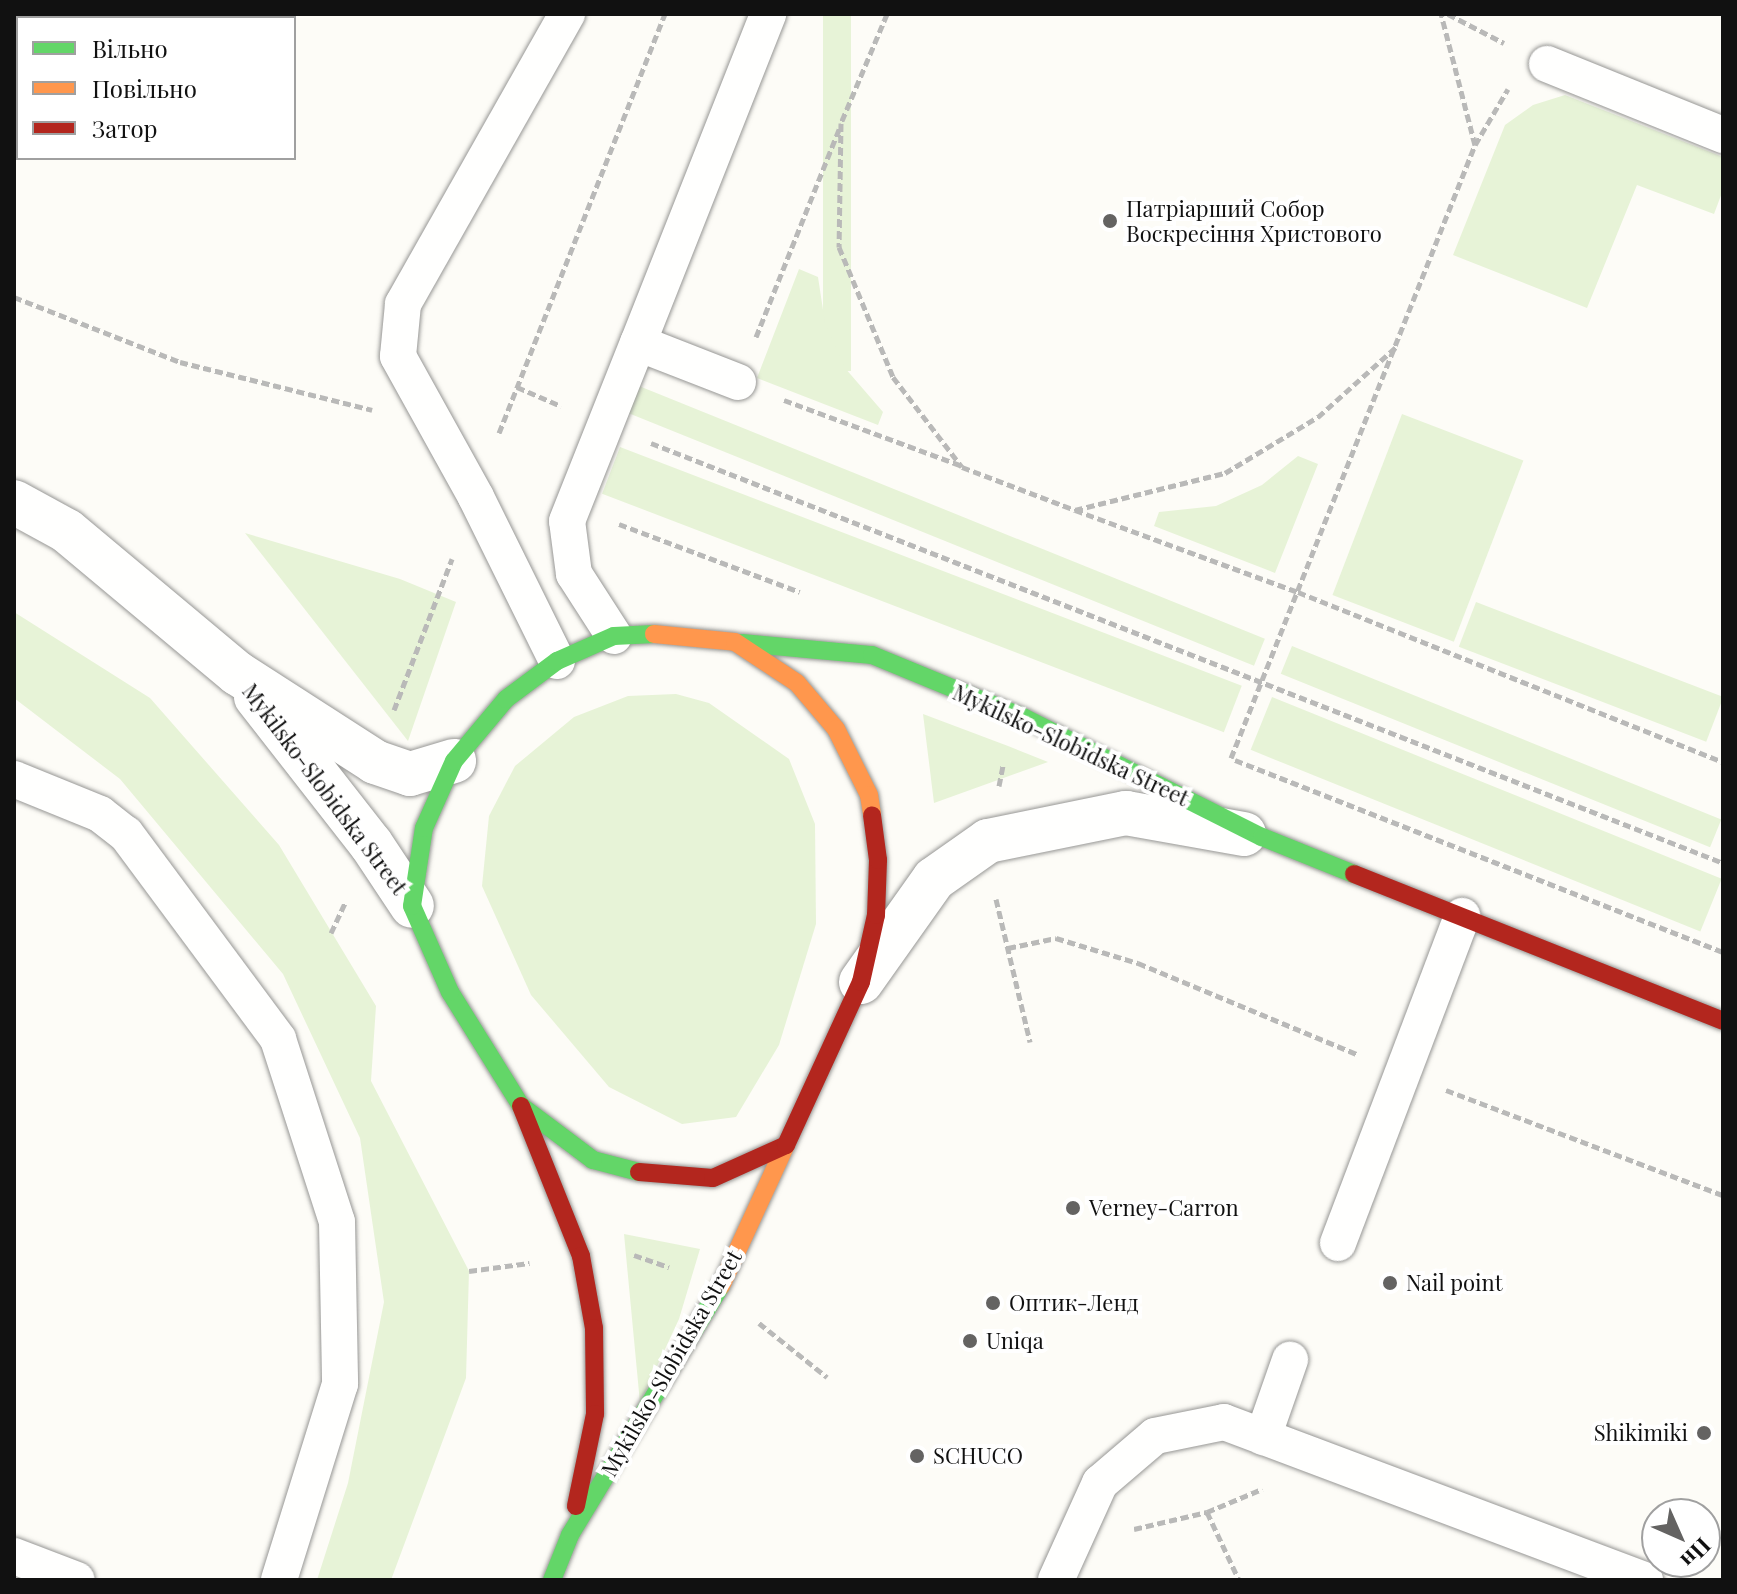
<!DOCTYPE html>
<html>
<head>
<meta charset="utf-8">
<style>
  body { margin:0 }
  #map { position:relative; width:1737px; height:1594px; overflow:hidden; background:#fdfcf7; font-family:"Playfair Display",serif }
  div>[style] { position:absolute }
  .green>* { inset:0; background:#e7f3d7; transform-origin:0 0 }
  .path>* { height:5px; margin-top:-2.5px; transform-origin:0; background:repeating-linear-gradient(90deg,#b9b9b8 0 8px,transparent 0 12px) }
  .roads { filter:drop-shadow(0 0 2px #979795) drop-shadow(0 0 2px #979795) }
  .lane>* { height:36px; margin:-18px; padding:0 18px; transform-origin:18px; border-radius:18px; background:#fffffe }
  .street>* { height:44px; margin:-22px; padding:0 22px; transform-origin:22px; border-radius:22px; background:#fffffe }
  .fast>* { height:18px; margin:-9px; padding:0 9px; transform-origin:9px; border-radius:9px; background:#63d668 }
  .slow>* { height:18px; margin:-9px; padding:0 9px; transform-origin:9px; border-radius:9px; background:#ff974d }
  .jam>* { height:18px; margin:-9px; padding:0 9px; transform-origin:9px; border-radius:9px; background:#b3261e }
  .dots>* { width:22px; height:22px; translate:-50% -50%; box-sizing:border-box; border:4px solid #fff; border-radius:50% }
  span { translate:-50% -50%; white-space:nowrap; text-align:center; line-height:1.15; -webkit-text-stroke:8px #fff; paint-order:stroke }
  .poi-label { font-size:22px; color:#111 }
  .left { translate:0 -50%; text-align:left }
  .right { translate:-100% -50%; text-align:right }
  .street-label { font-size:22px; color:#111 }
  .frame { position:absolute; inset:0; border:16px solid #111; pointer-events:none }
  .legend { position:absolute; left:16px; top:16px; width:280px; height:144px; box-sizing:border-box; background:#fff; border:2px solid #a0a0a0; margin:0; padding:10px 14px; list-style:none; font-size:24px; color:#111 }
  .legend li { display:flex; align-items:center; gap:16px; height:40px }
  .legend b { width:40px; border:2px solid #a0a0a0 }
  .north { position:absolute; left:1641px; top:1498px; width:80px; height:80px; box-sizing:border-box; background:#fff; border:2px solid #a0a0a0; border-radius:50%; rotate:135deg; font-size:22px; font-weight:700; line-height:32px; text-align:center; color:#111 }
  .north::after { content:''; display:block; margin:auto; width:28px; height:36px; background:#646362; clip-path:polygon(50% 0,100% 100%,50% 72%,0 100%) }
</style>
</head>
<body>
<div id="map">
  <div class="green">
    <div style="left:823px;top:14px;width:28px;height:357px"></div>
    <div style="clip-path:polygon(1565px 95px,1723px 157px,1723px 190px,1714px 214px,1637px 185px,1587px 308px,1453px 255px,1505px 125px,1533px 105px)"></div>
    <div style="clip-path:polygon(799px 269px,818px 277px,825px 323px,845px 368px,883px 412px,878px 425px,757px 378px)"></div>
    <div style="left:639px;top:386px;width:675px;height:29px;rotate:22deg"></div>
    <div style="left:1402px;top:414px;width:130px;height:194px;rotate:21deg"></div>
    <div style="left:620px;top:447px;width:666px;height:50px;rotate:21deg"></div>
    <div style="clip-path:polygon(1298px 456px,1318px 464px,1275px 573px,1154px 526px,1159px 512px,1216px 506px,1262px 485px)"></div>
    <div style="clip-path:polygon(245px 533px,400px 579px,456px 602px,408px 741px)"></div>
    <div style="left:1476px;top:602px;width:265px;height:48px;rotate:21deg"></div>
    <div style="clip-path:polygon(14px 612px,150px 698px,279px 845px,376px 1006px,371px 1081px,469px 1271px,466px 1378px,391px 1580px,317px 1580px,348px 1483px,384px 1302px,360px 1138px,283px 974px,120px 779px,14px 698px)"></div>
    <div style="left:1292px;top:646px;width:463px;height:30px;rotate:22deg"></div>
    <div style="clip-path:polygon(676px 694px,709px 703px,789px 759px,815px 824px,816px 924px,779px 1045px,736px 1117px,682px 1124px,609px 1087px,531px 995px,482px 886px,489px 816px,515px 766px,574px 717px,628px 696px)"></div>
    <div style="left:1272px;top:697px;width:485px;height:57px;rotate:22deg"></div>
    <div style="clip-path:polygon(923px 714px,1008px 746px,1048px 762px,934px 803px)"></div>
    <div style="clip-path:polygon(624px 1234px,700px 1249px,679px 1319px,640px 1403px)"></div>
  </div>
  <div class="path">
    <div style="left:887px;top:14px;width:118px;rotate:112.9deg"></div>
    <div style="left:841px;top:123px;width:124px;rotate:90.9deg"></div>
    <div style="left:839px;top:247px;width:141px;rotate:67.4deg"></div>
    <div style="left:893px;top:377px;width:113px;rotate:52.5deg"></div>
    <div style="left:962px;top:467px;width:121px;rotate:20.8deg"></div>
    <div style="left:1075px;top:510px;width:154px;rotate:-13.9deg"></div>
    <div style="left:1225px;top:473px;width:109px;rotate:-31.1deg"></div>
    <div style="left:1318px;top:417px;width:105px;rotate:-41.9deg"></div>
    <div style="left:1448px;top:14px;width:63px;rotate:27.4deg"></div>
    <div style="left:1475px;top:145px;width:65px;rotate:-59.5deg"></div>
    <div style="left:14px;top:297px;width:178px;rotate:21.4deg"></div>
    <div style="left:180px;top:362px;width:198px;rotate:14deg"></div>
    <div style="left:756px;top:337px;width:226px;rotate:-68.2deg"></div>
    <div style="left:517px;top:387px;width:48px;rotate:23.4deg"></div>
    <div style="left:784px;top:400px;width:190px;rotate:20.3deg"></div>
    <div style="left:499px;top:433px;width:451px;rotate:-68.4deg"></div>
    <div style="left:651px;top:443px;width:1151px;rotate:21.39deg"></div>
    <div style="left:1075px;top:510px;width:238px;rotate:20.2deg"></div>
    <div style="left:1298px;top:592px;width:458px;rotate:21.8deg"></div>
    <div style="left:619px;top:524px;width:193px;rotate:20.6deg"></div>
    <div style="left:394px;top:710px;width:162px;rotate:-69deg"></div>
    <div style="left:1231px;top:758px;width:660px;rotate:-68.3deg"></div>
    <div style="left:1475px;top:145px;width:135px;rotate:-104.5deg"></div>
    <div style="left:1235px;top:760px;width:524px;rotate:21.48deg"></div>
    <div style="left:999px;top:786px;width:21px;rotate:-79deg"></div>
    <div style="left:996px;top:899px;width:147px;rotate:76.6deg"></div>
    <div style="left:331px;top:933px;width:33px;rotate:-65deg"></div>
    <div style="left:1008px;top:948px;width:49px;rotate:-11.8deg"></div>
    <div style="left:1056px;top:938px;width:86px;rotate:17deg"></div>
    <div style="left:1138px;top:963px;width:239px;rotate:22.6deg"></div>
    <div style="left:1446px;top:1090px;width:296px;rotate:20.8deg"></div>
    <div style="left:634px;top:1255px;width:37px;rotate:19deg"></div>
    <div style="left:469px;top:1271px;width:61px;rotate:-7.6deg"></div>
    <div style="left:759px;top:1323px;width:87px;rotate:38.5deg"></div>
    <div style="left:1207px;top:1512px;width:60px;rotate:-22.7deg"></div>
    <div style="left:1134px;top:1529px;width:75px;rotate:-13.1deg"></div>
    <div style="left:1207px;top:1512px;width:75px;rotate:64.8deg"></div>
  </div>
  <div class="roads">
    <div class="lane">
      <div style="left:1547px;top:64px;width:190px;rotate:22deg"></div>
      <div style="left:738px;top:382px;width:107px;rotate:-158.7deg"></div>
      <div style="left:638px;top:343px;width:354px;rotate:-68.4deg"></div>
      <div style="left:614px;top:636px;width:74px;rotate:-122.8deg"></div>
      <div style="left:574px;top:574px;width:53px;rotate:-97.5deg"></div>
      <div style="left:567px;top:521px;width:192px;rotate:-68.3deg"></div>
      <div style="left:557px;top:661px;width:183px;rotate:-116.3deg"></div>
      <div style="left:476px;top:497px;width:161px;rotate:-119deg"></div>
      <div style="left:398px;top:356px;width:52px;rotate:-84.5deg"></div>
      <div style="left:403px;top:304px;width:333px;rotate:-60.5deg"></div>
      <div style="left:14px;top:779px;width:93px;rotate:22.1deg"></div>
      <div style="left:100px;top:814px;width:33px;rotate:38deg"></div>
      <div style="left:126px;top:834px;width:255px;rotate:53.4deg"></div>
      <div style="left:278px;top:1039px;width:192px;rotate:72.1deg"></div>
      <div style="left:337px;top:1222px;width:162px;rotate:88.9deg"></div>
      <div style="left:340px;top:1384px;width:205px;rotate:107.3deg"></div>
      <div style="left:1338px;top:1243px;width:350px;rotate:-69.2deg"></div>
      <div style="left:1263px;top:1437px;width:82px;rotate:-70.7deg"></div>
      <div style="left:14px;top:1556px;width:67px;rotate:20.9deg"></div>
      <div style="left:1056px;top:1580px;width:107px;rotate:-65.6deg"></div>
      <div style="left:1100px;top:1483px;width:72px;rotate:-40.5deg"></div>
      <div style="left:1155px;top:1436px;width:70px;rotate:-11.5deg"></div>
      <div style="left:1224px;top:1422px;width:450px;rotate:20.6deg"></div>
    </div>
    <div class="street">
      <div style="left:14px;top:502px;width:60px;rotate:28.7deg"></div>
      <div style="left:67px;top:531px;width:222px;rotate:39.9deg"></div>
      <div style="left:237px;top:673px;width:164px;rotate:32.8deg"></div>
      <div style="left:375px;top:762px;width:37px;rotate:19deg"></div>
      <div style="left:410px;top:774px;width:46px;rotate:-16.5deg"></div>
      <div style="left:256px;top:697px;width:187px;rotate:52deg"></div>
      <div style="left:371px;top:844px;width:74px;rotate:56.5deg"></div>
      <div style="left:861px;top:982px;width:126px;rotate:-54.7deg"></div>
      <div style="left:934px;top:879px;width:66px;rotate:-35.1deg"></div>
      <div style="left:988px;top:841px;width:141px;rotate:-11.5deg"></div>
      <div style="left:1126px;top:813px;width:120px;rotate:10.1deg"></div>
    </div>
    <div class="fast">
      <div style="left:742px;top:643px;width:131px;rotate:5.3deg"></div>
      <div style="left:872px;top:655px;width:165px;rotate:22.4deg"></div>
      <div style="left:1025px;top:718px;width:265px;rotate:26.7deg"></div>
      <div style="left:1262px;top:837px;width:99px;rotate:21.9deg"></div>
      <div style="left:639px;top:1172px;width:48px;rotate:-165.4deg"></div>
      <div style="left:593px;top:1160px;width:90px;rotate:-143.1deg"></div>
      <div style="left:521px;top:1106px;width:134px;rotate:-121.9deg"></div>
      <div style="left:450px;top:992px;width:94px;rotate:-113.8deg"></div>
      <div style="left:412px;top:906px;width:79px;rotate:-81.3deg"></div>
      <div style="left:424px;top:828px;width:73px;rotate:-65.9deg"></div>
      <div style="left:454px;top:761px;width:81px;rotate:-50deg"></div>
      <div style="left:506px;top:699px;width:64px;rotate:-36.7deg"></div>
      <div style="left:557px;top:661px;width:62px;rotate:-23.7deg"></div>
      <div style="left:614px;top:636px;width:40px;rotate:-2.9deg"></div>
      <div style="left:552px;top:1580px;width:48px;rotate:-68.2deg"></div>
      <div style="left:570px;top:1535px;width:291px;rotate:-58.8deg"></div>
    </div>
    <div class="slow">
      <div style="left:654px;top:634px;width:81px;rotate:5.6deg"></div>
      <div style="left:735px;top:642px;width:74px;rotate:33.5deg"></div>
      <div style="left:797px;top:683px;width:60px;rotate:49.7deg"></div>
      <div style="left:836px;top:729px;width:74px;rotate:63.4deg"></div>
      <div style="left:869px;top:795px;width:20px;rotate:81deg"></div>
      <div style="left:721px;top:1286px;width:155px;rotate:-65.3deg"></div>
    </div>
    <div class="jam">
      <div style="left:1354px;top:874px;width:397px;rotate:21.7deg"></div>
      <div style="left:521px;top:1106px;width:162px;rotate:68.2deg"></div>
      <div style="left:581px;top:1256px;width:73px;rotate:79.8deg"></div>
      <div style="left:594px;top:1328px;width:86px;rotate:89.3deg"></div>
      <div style="left:595px;top:1414px;width:94px;rotate:101.7deg"></div>
      <div style="left:639px;top:1172px;width:74px;rotate:4.6deg"></div>
      <div style="left:713px;top:1178px;width:80px;rotate:-24.3deg"></div>
      <div style="left:786px;top:1145px;width:179px;rotate:-65.3deg"></div>
      <div style="left:861px;top:982px;width:69px;rotate:-77.4deg"></div>
      <div style="left:876px;top:915px;width:55px;rotate:-87.9deg"></div>
      <div style="left:878px;top:860px;width:45px;rotate:-97.6deg"></div>
    </div>
  </div>
  <div class="dots">
    <div style="left:1110px;top:221px;background:#646362"></div>
    <div style="left:1073px;top:1208px;background:#646362"></div>
    <div style="left:1390px;top:1283px;background:#646362"></div>
    <div style="left:993px;top:1303px;background:#646362"></div>
    <div style="left:970px;top:1341px;background:#646362"></div>
    <div style="left:1704px;top:1433px;background:#646362"></div>
    <div style="left:917px;top:1456px;background:#646362"></div>
  </div>
  <div class="poi-label">
    <span class="left" style="left:1126px;top:221px">Патріарший Собор<br>Воскресіння Христового</span>
    <span class="left" style="left:1089px;top:1208px">Verney-Carron</span>
    <span class="left" style="left:1406px;top:1283px">Nail point</span>
    <span class="left" style="left:1009px;top:1303px">Оптик-Ленд</span>
    <span class="left" style="left:986px;top:1341px">Uniqa</span>
    <span class="right" style="left:1688px;top:1433px">Shikimiki</span>
    <span class="left" style="left:933px;top:1456px">SCHUCO</span>
  </div>
  <div class="street-label">
    <span style="left:1071px;top:745px;rotate:25deg">Mykilsko-Slobidska Street</span>
    <span style="left:325px;top:789px;rotate:53deg">Mykilsko-Slobidska Street</span>
    <span style="left:671px;top:1363px;rotate:-60deg">Mykilsko-Slobidska Street</span>
  </div>
  <div class="frame"></div>
  <ul class="legend">
  <li><b style="height:10px;background:#63d668"></b>Вільно</li>
  <li><b style="height:10px;background:#ff974d"></b>Повільно</li>
  <li><b style="height:10px;background:#b3261e"></b>Затор</li>
  </ul>
  <div class="north">Пн</div>
</div>
</body>
</html>
